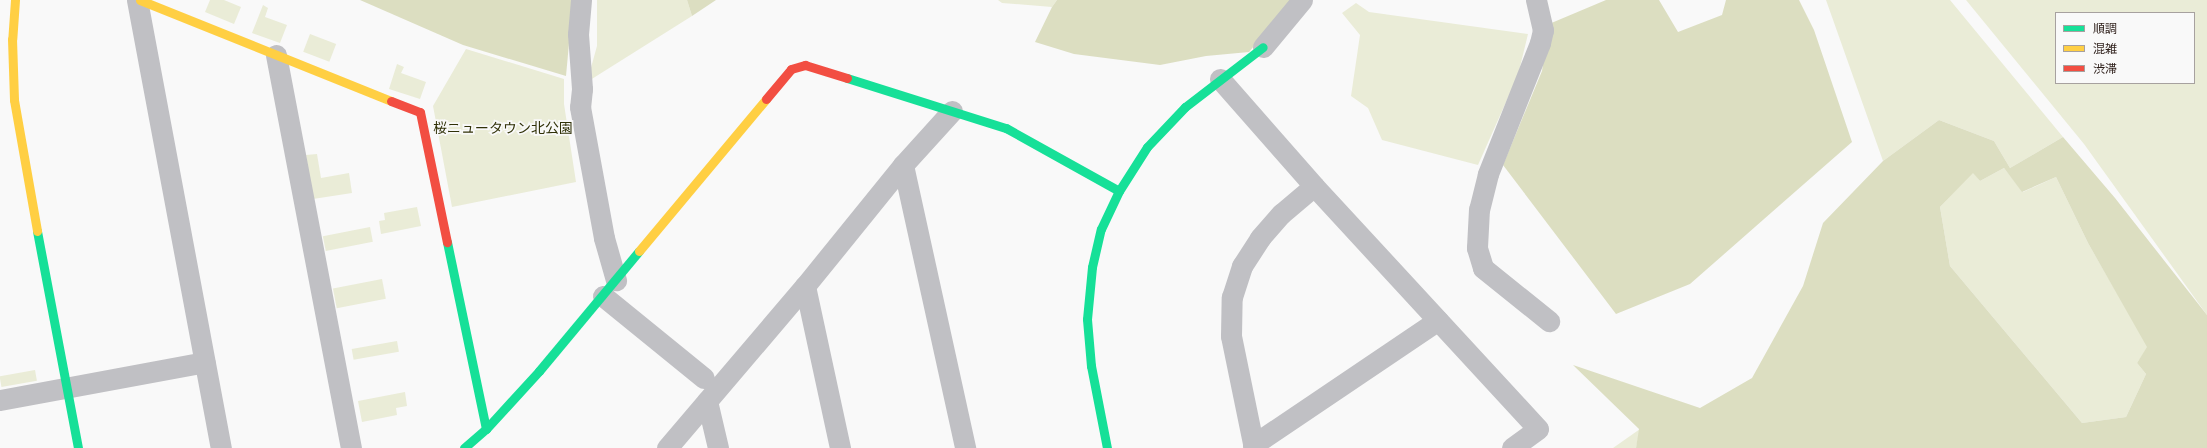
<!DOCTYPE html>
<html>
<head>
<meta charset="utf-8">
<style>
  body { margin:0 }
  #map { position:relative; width:2207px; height:448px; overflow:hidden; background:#f9f9f9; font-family:Signika,"Noto Sans JP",sans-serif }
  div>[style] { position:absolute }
  .green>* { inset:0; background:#eaecd7; transform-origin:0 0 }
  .forest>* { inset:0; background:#dcdec1 }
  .street>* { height:21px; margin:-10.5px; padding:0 10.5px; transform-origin:10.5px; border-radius:10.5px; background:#c0c0c4 }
  .fast>* { height:9px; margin:-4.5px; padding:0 4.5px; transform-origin:4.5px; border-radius:4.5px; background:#16e098 }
  .slow>* { height:9px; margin:-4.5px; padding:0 4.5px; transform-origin:4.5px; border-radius:4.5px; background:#ffcf43 }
  .jam>* { height:9px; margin:-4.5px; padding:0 4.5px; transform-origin:4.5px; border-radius:4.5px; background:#f24e42 }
  span { translate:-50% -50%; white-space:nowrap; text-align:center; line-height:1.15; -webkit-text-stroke:3.5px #f9f9f9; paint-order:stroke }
  .park-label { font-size:14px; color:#303107 }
  .legend { position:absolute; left:2055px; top:12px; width:140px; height:72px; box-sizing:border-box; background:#f9f9f9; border:1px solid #a7a19f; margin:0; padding:5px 7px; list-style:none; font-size:12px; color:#2d1e19 }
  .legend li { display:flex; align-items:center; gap:8px; height:20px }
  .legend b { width:20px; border:1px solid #a7a19f }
</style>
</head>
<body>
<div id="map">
  <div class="green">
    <div style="clip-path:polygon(210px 0,224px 0,241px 7px,234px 24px,205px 12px)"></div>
    <div style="clip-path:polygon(597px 0,687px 0,692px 16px,587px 82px,597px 46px)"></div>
    <div style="clip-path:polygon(998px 0,1057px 0,1052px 7px,1002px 3px)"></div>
    <div style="clip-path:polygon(1826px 0,1950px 0,2063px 137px,2010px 168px,1994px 141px,1939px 120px,1883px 161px)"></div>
    <div style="clip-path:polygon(evenodd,1966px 0,2207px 0,2207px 315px,2084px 144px,1966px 0,2056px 13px,2194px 13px,2194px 83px,2056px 83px,2056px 13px)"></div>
    <div style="clip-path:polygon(1356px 3px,1369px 12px,1528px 34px,1518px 75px,1478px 165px,1382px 140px,1368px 108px,1351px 96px,1360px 35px,1342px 13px)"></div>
    <div style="clip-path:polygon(263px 5px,268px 8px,265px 17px,287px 25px,280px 43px,252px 33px)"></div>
    <div style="left:310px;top:34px;width:28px;height:19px;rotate:21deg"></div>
    <div style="clip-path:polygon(466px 49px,564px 79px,564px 104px,576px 182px,452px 207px,433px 106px)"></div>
    <div style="clip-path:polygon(397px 64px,404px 67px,401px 73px,426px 82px,420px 99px,389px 89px)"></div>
    <div style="clip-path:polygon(317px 154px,321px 178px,349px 173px,352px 193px,313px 199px,306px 155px)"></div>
    <div style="clip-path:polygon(2004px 168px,2023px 192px,2056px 177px,2088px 243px,2148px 347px,2137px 363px,2146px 374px,2126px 417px,2082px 423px,1950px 266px,1940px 207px,1973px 172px,1980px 181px)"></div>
    <div style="clip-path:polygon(417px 207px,421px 226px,381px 234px,379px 221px,385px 220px,384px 213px)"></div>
    <div style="left:370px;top:227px;width:15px;height:48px;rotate:79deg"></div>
    <div style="left:382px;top:279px;width:20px;height:50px;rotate:79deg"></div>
    <div style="left:397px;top:341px;width:11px;height:46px;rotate:80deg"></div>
    <div style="left:35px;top:370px;width:11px;height:36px;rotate:80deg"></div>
    <div style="clip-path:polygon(405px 392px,407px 406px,396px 408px,397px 415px,362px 422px,358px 401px)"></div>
    <div style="clip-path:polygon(1640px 429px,1636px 448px,1613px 448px)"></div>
  </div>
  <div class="forest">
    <div style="clip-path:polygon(360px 0,573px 0,566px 76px,463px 45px)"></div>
    <div style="clip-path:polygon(687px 0,716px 0,692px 16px)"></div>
    <div style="clip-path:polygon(1057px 0,1292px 0,1249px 52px,1206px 56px,1160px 65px,1074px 54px,1035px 42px,1052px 7px)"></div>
    <div style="clip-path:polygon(1606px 0,1659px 0,1678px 32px,1722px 15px,1726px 0,1799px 0,1814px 30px,1852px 142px,1690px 284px,1616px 314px,1503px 165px,1542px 71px,1549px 24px)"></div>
    <div style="clip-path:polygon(evenodd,1939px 120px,1994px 141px,2010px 168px,2063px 137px,2115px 198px,2207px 315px,2207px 448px,1636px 448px,1639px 429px,1573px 365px,1700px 408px,1752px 378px,1803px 286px,1823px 223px,1883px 161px,1939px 120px,2004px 168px,2022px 192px,2056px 177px,2088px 243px,2147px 347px,2137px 363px,2146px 374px,2126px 417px,2082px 423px,1950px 266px,1940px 207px,1973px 173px,1980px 181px,2004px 168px)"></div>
  </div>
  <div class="street">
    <div style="left:137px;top:0;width:456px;rotate:79.4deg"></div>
    <div style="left:581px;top:0;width:34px;rotate:95deg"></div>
    <div style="left:578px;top:34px;width:55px;rotate:85.8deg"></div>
    <div style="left:582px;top:89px;width:18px;rotate:96deg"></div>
    <div style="left:580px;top:107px;width:133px;rotate:79.6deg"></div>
    <div style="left:604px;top:238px;width:44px;rotate:74.1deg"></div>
    <div style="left:1536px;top:0;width:31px;rotate:77deg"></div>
    <div style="left:1543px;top:30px;width:13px;rotate:103deg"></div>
    <div style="left:1540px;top:43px;width:141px;rotate:111.7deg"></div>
    <div style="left:1488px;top:174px;width:36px;rotate:104deg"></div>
    <div style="left:1479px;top:209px;width:39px;rotate:93deg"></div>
    <div style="left:1477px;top:248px;width:21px;rotate:73deg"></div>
    <div style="left:1483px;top:268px;width:85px;rotate:38.8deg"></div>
    <div style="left:1263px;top:47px;width:61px;rotate:-50.3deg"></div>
    <div style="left:276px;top:55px;width:400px;rotate:79.2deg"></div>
    <div style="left:1220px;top:79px;width:142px;rotate:48.7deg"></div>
    <div style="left:1314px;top:186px;width:330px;rotate:47.3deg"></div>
    <div style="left:1538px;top:429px;width:32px;rotate:144deg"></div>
    <div style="left:903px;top:165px;width:290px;rotate:77.6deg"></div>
    <div style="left:805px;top:286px;width:166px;rotate:77.8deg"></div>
    <div style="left:603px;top:296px;width:130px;rotate:39.1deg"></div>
    <div style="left:0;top:400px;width:208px;rotate:-10.5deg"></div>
    <div style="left:707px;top:401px;width:48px;rotate:76.8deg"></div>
    <div style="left:1253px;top:445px;width:223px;rotate:-34deg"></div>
    <div style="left:667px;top:448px;width:213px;rotate:-49.6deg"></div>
    <div style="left:805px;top:286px;width:156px;rotate:-51deg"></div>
    <div style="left:903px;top:165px;width:73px;rotate:-47.8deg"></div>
    <div style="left:1254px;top:448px;width:114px;rotate:-101.6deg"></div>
    <div style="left:1231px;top:336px;width:39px;rotate:-89deg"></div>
    <div style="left:1232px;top:297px;width:33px;rotate:-72deg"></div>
    <div style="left:1242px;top:266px;width:33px;rotate:-57deg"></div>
    <div style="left:1260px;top:238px;width:32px;rotate:-49deg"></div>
    <div style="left:1281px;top:214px;width:43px;rotate:-40.3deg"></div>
  </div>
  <div class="fast">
    <div style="left:847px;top:78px;width:167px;rotate:17.5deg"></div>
    <div style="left:1006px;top:128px;width:129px;rotate:29.1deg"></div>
    <div style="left:37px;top:231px;width:221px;rotate:79.3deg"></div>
    <div style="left:447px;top:242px;width:191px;rotate:78.2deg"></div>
    <div style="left:464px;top:448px;width:29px;rotate:-41deg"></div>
    <div style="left:486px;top:429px;width:79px;rotate:-47.6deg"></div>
    <div style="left:539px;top:371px;width:156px;rotate:-50.2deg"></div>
    <div style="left:1107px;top:448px;width:84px;rotate:-101deg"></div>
    <div style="left:1091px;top:366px;width:47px;rotate:-94.9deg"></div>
    <div style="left:1087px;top:319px;width:52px;rotate:-84.5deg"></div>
    <div style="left:1092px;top:267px;width:39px;rotate:-77deg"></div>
    <div style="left:1101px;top:229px;width:42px;rotate:-64.7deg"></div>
    <div style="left:1119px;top:191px;width:52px;rotate:-57.5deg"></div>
    <div style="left:1147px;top:147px;width:55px;rotate:-46.5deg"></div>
    <div style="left:1185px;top:107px;width:98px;rotate:-37.6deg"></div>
  </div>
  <div class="slow">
    <div style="left:15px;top:0;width:39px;rotate:94deg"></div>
    <div style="left:12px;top:39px;width:61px;rotate:88.1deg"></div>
    <div style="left:14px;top:100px;width:133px;rotate:80deg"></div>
    <div style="left:140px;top:0;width:271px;rotate:21.9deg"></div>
    <div style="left:639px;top:251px;width:198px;rotate:-50.1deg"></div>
  </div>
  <div class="jam">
    <div style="left:766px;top:99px;width:39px;rotate:-50deg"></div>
    <div style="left:791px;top:69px;width:15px;rotate:-16deg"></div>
    <div style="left:805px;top:65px;width:44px;rotate:17.2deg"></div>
    <div style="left:391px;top:101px;width:31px;rotate:21deg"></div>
    <div style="left:420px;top:112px;width:133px;rotate:78.3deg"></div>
  </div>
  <div class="park-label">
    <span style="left:503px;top:129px">桜ニュータウン北公園</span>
  </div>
  <ul class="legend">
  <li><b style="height:5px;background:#16e098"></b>順調</li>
  <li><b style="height:5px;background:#ffcf43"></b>混雑</li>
  <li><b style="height:5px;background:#f24e42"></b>渋滞</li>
  </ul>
</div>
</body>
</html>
